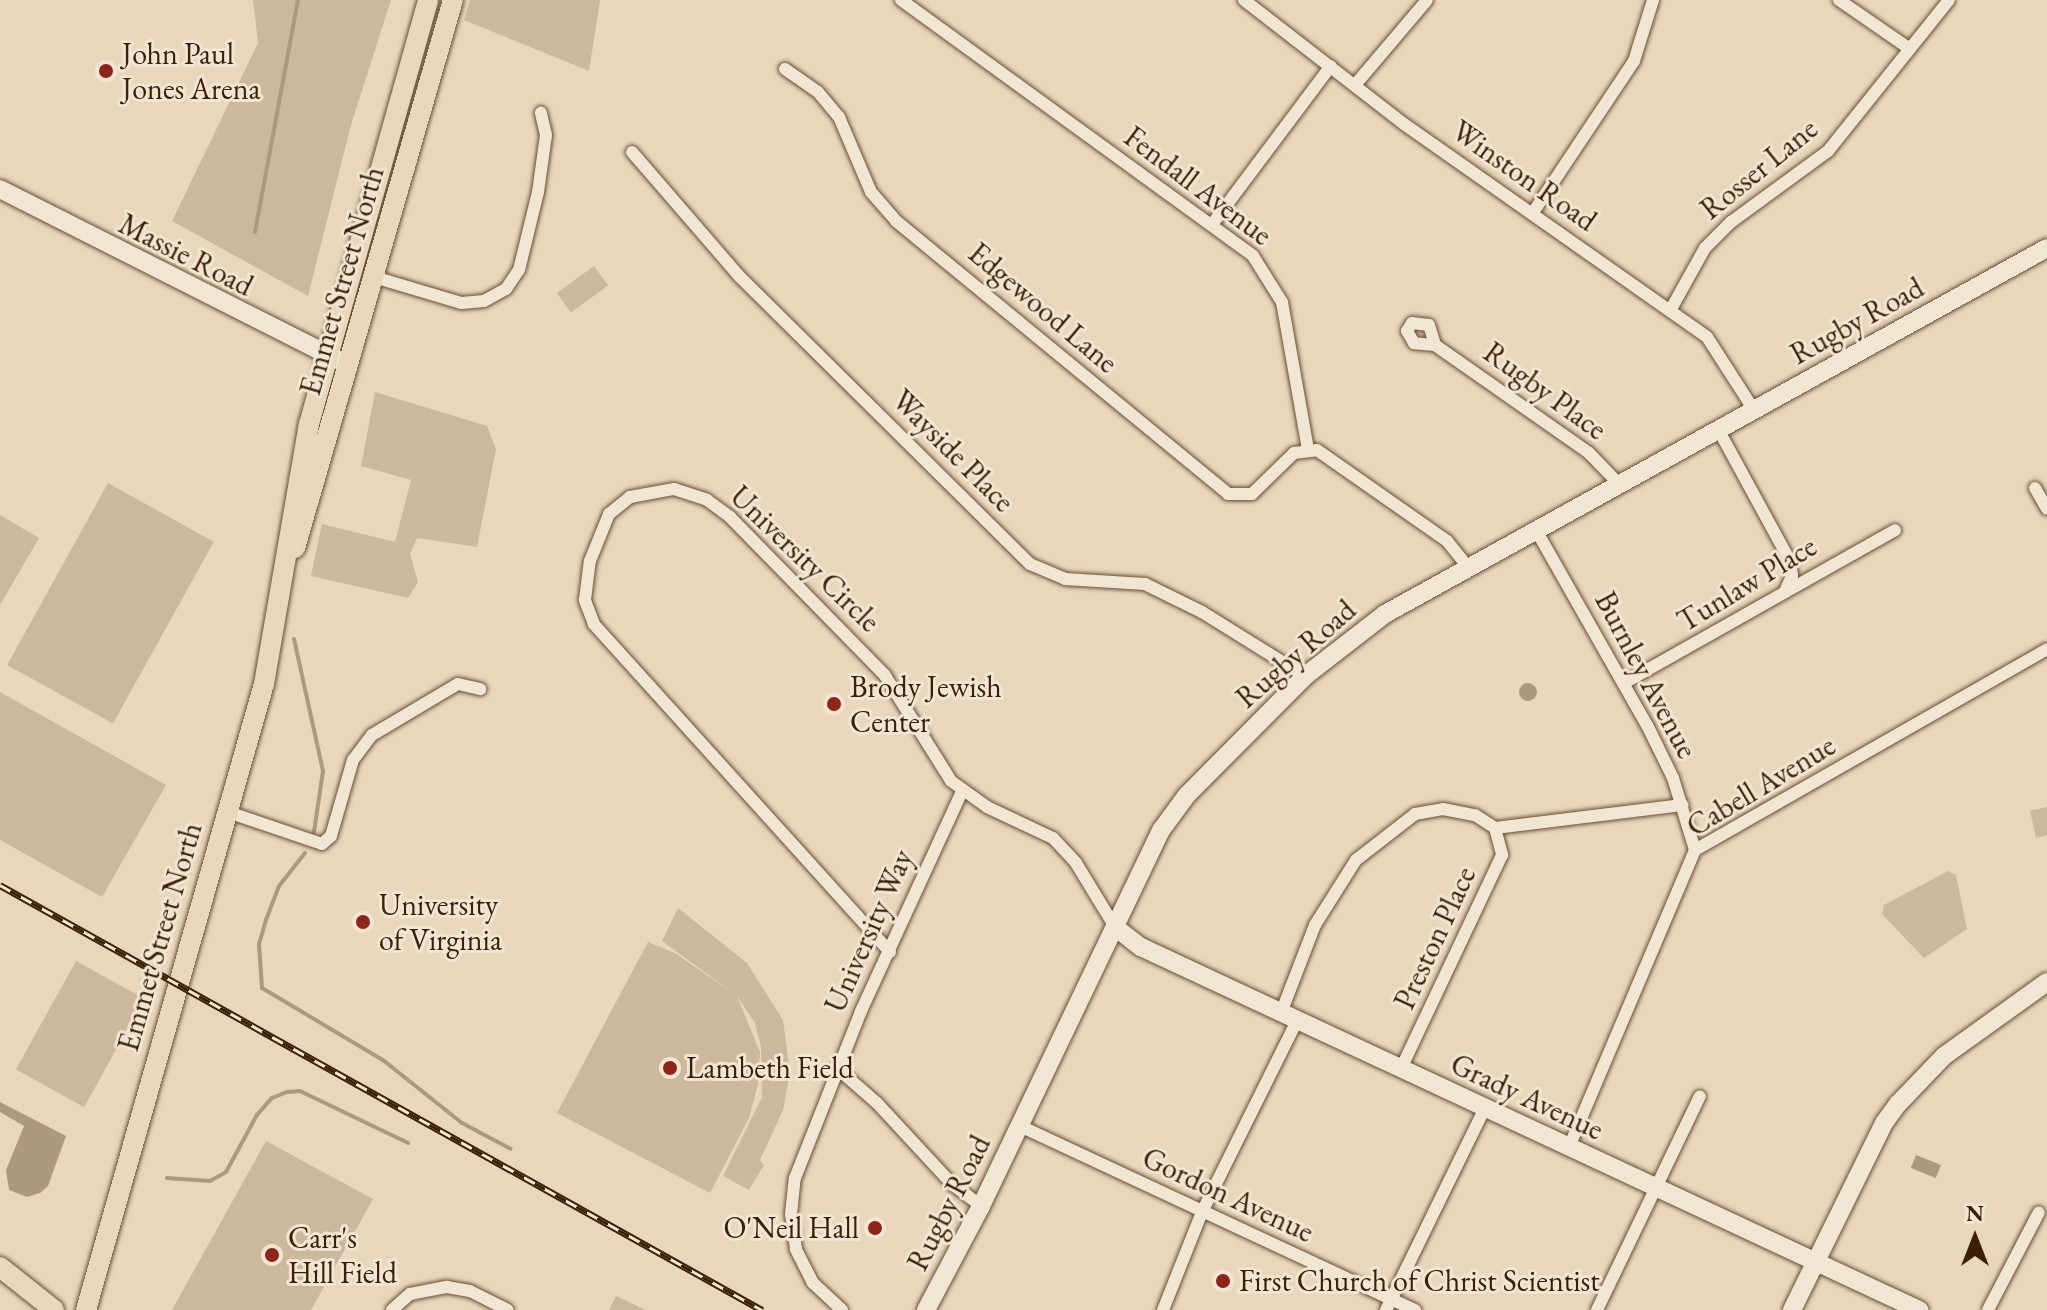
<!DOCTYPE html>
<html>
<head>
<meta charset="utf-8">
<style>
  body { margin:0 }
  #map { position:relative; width:2047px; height:1310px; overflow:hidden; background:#e9d7bc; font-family:"EB Garamond",serif }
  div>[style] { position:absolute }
  .green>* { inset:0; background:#ccb89d; transform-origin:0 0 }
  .water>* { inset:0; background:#ae997e; transform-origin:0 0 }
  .round { border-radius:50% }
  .stream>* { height:4px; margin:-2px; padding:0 2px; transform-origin:2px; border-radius:2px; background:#ae997e }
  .roads { filter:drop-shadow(0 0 2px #674e34) drop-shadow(0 0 2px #674e34) }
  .street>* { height:12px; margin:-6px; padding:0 6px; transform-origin:6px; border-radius:6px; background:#f1e5d3 }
  .secondary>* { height:18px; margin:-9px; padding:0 9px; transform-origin:9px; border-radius:9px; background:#f1e5d3 }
  .primary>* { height:20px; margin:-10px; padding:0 10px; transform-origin:10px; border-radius:10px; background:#e9d7bc }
  .rail>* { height:7px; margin-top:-3.5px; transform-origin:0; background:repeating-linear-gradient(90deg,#f1e5d3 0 12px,#3c2006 0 24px); box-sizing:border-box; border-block:2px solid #3c2006 }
  .dots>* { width:22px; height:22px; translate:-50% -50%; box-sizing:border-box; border:4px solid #f1e5d3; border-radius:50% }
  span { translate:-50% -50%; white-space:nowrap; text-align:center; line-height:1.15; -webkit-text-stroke:6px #f1e5d3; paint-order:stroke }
  .poi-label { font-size:30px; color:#3c2006 }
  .left { translate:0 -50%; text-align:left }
  .right { translate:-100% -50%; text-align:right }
  .street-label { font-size:30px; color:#3c2006 }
  .north { position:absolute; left:1935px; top:1198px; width:80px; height:80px; -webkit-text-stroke:6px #f1e5d3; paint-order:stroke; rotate:0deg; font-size:22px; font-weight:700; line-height:32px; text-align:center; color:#3c2006 }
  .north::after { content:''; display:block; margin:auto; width:28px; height:36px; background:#3c2006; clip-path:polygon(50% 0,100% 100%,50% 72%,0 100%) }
</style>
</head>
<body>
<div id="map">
  <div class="green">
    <div style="clip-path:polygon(253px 0,391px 0,351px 125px,308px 296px,172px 221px,258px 43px)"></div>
    <div style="clip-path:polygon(470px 0,600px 0,589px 71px,464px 20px)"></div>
    <div style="left:594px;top:266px;width:24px;height:46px;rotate:54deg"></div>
    <div style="clip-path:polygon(375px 392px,487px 426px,496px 449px,477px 547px,417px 538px,410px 554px,418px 582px,408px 598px,311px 576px,322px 524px,395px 542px,411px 480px,361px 466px)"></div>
    <div style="left:108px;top:483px;width:121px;height:208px;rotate:29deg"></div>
    <div style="clip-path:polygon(0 515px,39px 538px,0 605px)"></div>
    <div style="clip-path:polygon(0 692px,166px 785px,102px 897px,0 840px)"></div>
    <div style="clip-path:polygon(2047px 807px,2047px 835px,2036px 838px,2030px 811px)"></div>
    <div style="clip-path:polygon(1948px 871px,1956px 875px,1967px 929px,1924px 958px,1882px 914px,1884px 905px)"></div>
    <div style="clip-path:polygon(678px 908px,747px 963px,783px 1020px,790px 1073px,783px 1110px,760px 1160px,764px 1165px,749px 1190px,723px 1176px,762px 1097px,761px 1047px,755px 1023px,737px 996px,760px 1052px,758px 1084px,749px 1118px,710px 1193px,557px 1113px,648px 942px,675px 953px,736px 995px,662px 941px)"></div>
    <div style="left:76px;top:961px;width:78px;height:124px;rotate:29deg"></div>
    <div style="clip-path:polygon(266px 1141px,373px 1199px,311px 1310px,172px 1310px)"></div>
    <div style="clip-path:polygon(616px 1296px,646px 1310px,609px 1310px)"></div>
  </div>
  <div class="water">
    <div class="round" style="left:1519px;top:683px;width:18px;height:18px"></div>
    <div style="clip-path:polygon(0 1102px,66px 1136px,48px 1186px,40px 1193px,27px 1197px,9px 1190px,6px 1170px,24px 1126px,0 1112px)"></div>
    <div style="left:1916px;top:1155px;width:27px;height:14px;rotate:22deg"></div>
  </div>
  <div class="stream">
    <div style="left:255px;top:232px;width:236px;rotate:-79.5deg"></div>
    <div style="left:294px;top:639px;width:135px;rotate:77.6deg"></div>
    <div style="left:323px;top:771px;width:62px;rotate:98.4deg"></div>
    <div style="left:305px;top:853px;width:42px;rotate:128.2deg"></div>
    <div style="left:279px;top:886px;width:36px;rotate:111deg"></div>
    <div style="left:266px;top:920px;width:26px;rotate:106deg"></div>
    <div style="left:259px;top:945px;width:43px;rotate:86deg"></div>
    <div style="left:262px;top:988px;width:141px;rotate:30.8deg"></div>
    <div style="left:383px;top:1060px;width:101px;rotate:38.6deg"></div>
    <div style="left:462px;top:1123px;width:55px;rotate:28deg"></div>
    <div style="left:167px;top:1178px;width:43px;rotate:4deg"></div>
    <div style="left:210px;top:1181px;width:18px;rotate:-29deg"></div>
    <div style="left:226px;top:1172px;width:65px;rotate:-61.5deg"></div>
    <div style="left:257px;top:1115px;width:23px;rotate:-49deg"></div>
    <div style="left:272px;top:1098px;width:16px;rotate:-22deg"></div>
    <div style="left:287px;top:1092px;width:13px;rotate:-4deg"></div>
    <div style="left:300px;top:1091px;width:120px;rotate:25.7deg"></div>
  </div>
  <div class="roads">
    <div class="street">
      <div style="left:901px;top:0;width:435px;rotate:36deg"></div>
      <div style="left:1253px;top:256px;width:54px;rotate:57.8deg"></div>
      <div style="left:1282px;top:302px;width:149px;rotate:80deg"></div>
      <div style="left:1244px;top:0;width:202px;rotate:37.8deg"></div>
      <div style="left:1404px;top:124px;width:370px;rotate:35.1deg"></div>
      <div style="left:1707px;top:337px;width:87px;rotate:57.2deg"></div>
      <div style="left:1839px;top:0;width:86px;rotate:34.6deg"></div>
      <div style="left:785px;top:69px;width:40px;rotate:34.9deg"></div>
      <div style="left:818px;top:92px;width:33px;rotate:50deg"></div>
      <div style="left:839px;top:117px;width:82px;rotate:66.9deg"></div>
      <div style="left:871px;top:192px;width:38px;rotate:49deg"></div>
      <div style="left:896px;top:221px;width:430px;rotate:39.4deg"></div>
      <div style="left:1228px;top:494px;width:24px"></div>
      <div style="left:1252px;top:494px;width:59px;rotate:-44.3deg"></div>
      <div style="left:1294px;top:453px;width:23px;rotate:-7deg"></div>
      <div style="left:1317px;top:450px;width:159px;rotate:35deg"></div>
      <div style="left:1447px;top:541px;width:35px;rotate:51deg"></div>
      <div style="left:1355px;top:85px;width:111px;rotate:-49.7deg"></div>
      <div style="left:632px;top:152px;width:164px;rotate:49.2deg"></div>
      <div style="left:739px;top:276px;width:409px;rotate:44.7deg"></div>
      <div style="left:1030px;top:564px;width:38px;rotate:23deg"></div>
      <div style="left:1065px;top:579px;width:80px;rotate:3.6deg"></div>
      <div style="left:1145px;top:584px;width:64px;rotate:26.2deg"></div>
      <div style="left:1202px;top:612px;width:121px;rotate:31.9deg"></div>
      <div style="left:1532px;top:214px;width:184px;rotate:-56.3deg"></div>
      <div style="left:1634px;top:61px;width:64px;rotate:-72.7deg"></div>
      <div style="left:1213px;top:223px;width:196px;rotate:-53.1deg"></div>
      <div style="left:374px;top:277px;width:91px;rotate:16.6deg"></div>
      <div style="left:461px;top:303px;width:23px;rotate:-5deg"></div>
      <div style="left:484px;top:301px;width:25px;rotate:-29deg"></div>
      <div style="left:506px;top:289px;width:23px;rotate:-56deg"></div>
      <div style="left:519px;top:270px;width:80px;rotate:-76.3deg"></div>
      <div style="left:538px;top:192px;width:58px;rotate:-82deg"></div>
      <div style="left:546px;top:135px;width:23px;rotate:-103deg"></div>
      <div style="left:1671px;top:309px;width:70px;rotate:-60.9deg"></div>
      <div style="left:1705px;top:248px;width:37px;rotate:-45deg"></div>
      <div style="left:1731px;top:222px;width:120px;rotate:-36.2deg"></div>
      <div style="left:1828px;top:151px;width:193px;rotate:-51.3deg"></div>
      <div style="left:1412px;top:323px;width:17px;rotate:7deg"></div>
      <div style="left:1429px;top:325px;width:21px;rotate:73deg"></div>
      <div style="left:1435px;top:345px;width:21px;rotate:-175deg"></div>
      <div style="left:1414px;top:343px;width:14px;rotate:-120deg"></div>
      <div style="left:1407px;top:331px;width:9px;rotate:-58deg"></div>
      <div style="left:1435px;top:345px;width:188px;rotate:35deg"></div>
      <div style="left:1589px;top:453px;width:43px;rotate:45.9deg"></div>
      <div style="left:1718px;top:429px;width:150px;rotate:61.4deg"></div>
      <div style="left:1790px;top:561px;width:15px;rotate:82deg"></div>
      <div style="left:1792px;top:576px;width:14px;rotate:115deg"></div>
      <div style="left:2035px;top:488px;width:24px;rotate:60deg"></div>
      <div style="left:1536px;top:530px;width:224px;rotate:60.4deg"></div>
      <div style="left:1647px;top:725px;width:59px;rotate:63.9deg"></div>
      <div style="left:1673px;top:778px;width:75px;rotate:73deg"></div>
      <div style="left:1624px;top:683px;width:311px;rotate:-29.4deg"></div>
      <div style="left:228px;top:812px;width:99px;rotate:18.8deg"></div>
      <div style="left:322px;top:844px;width:12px;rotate:-42deg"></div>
      <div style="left:331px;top:836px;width:79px;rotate:-73.9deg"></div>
      <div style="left:353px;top:760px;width:31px;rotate:-53deg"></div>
      <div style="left:372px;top:735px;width:100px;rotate:-30.7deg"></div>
      <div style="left:458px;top:684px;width:23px;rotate:13deg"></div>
      <div style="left:1495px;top:828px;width:189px;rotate:-7deg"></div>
      <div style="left:890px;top:952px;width:442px;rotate:-132.1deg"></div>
      <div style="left:594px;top:624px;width:26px;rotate:-111deg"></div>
      <div style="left:585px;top:600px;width:39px;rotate:-83deg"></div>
      <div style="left:590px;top:561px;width:51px;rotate:-68deg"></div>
      <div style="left:609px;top:514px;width:27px;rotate:-39deg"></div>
      <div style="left:630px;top:497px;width:45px;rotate:-10.3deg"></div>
      <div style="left:674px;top:489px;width:35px;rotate:18deg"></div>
      <div style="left:707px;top:500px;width:29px;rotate:36deg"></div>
      <div style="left:730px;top:517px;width:220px;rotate:45.6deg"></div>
      <div style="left:884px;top:674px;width:126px;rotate:57.9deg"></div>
      <div style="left:951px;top:781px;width:44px;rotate:35.8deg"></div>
      <div style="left:987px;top:807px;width:73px;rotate:25.2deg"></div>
      <div style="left:1053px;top:838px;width:34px;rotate:47deg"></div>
      <div style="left:1076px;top:863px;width:75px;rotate:58.6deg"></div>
      <div style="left:1281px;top:1013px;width:94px;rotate:-68.9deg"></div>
      <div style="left:1315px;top:925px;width:77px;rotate:-57.8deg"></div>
      <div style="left:1356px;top:860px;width:75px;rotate:-37.9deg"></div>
      <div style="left:1415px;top:814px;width:28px;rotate:-10deg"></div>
      <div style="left:1443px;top:809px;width:33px;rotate:11deg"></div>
      <div style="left:1475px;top:815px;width:24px;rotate:33deg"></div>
      <div style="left:1495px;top:828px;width:28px;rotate:75deg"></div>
      <div style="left:1502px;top:855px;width:237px;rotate:115.3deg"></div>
      <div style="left:837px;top:1068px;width:53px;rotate:41.2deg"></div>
      <div style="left:877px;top:1103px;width:110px;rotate:47.2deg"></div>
      <div style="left:952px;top:1184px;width:36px;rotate:37deg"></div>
      <div style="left:1020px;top:1126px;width:436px;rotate:25deg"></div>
      <div style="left:1569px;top:1147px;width:323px;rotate:-67deg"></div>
      <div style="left:1695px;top:850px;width:405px;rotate:-29.7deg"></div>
      <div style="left:392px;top:1310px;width:24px;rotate:-42deg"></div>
      <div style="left:410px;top:1294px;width:38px;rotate:-11deg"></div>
      <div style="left:447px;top:1287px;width:23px;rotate:10deg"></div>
      <div style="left:470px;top:1291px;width:42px;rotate:26.6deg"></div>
      <div style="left:842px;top:1310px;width:40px;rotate:-137deg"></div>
      <div style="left:813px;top:1283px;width:38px;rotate:-117deg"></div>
      <div style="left:796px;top:1249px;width:35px;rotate:-98deg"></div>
      <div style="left:791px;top:1214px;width:36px;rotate:-84deg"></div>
      <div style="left:795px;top:1178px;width:180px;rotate:-68.4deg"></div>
      <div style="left:861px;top:1011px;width:242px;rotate:-65.3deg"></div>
      <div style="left:1163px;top:1310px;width:105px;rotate:-68.3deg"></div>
      <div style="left:1202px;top:1212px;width:213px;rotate:-63.6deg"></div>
      <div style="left:1386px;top:1310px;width:225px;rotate:-63.9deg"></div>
      <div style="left:1597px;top:1310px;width:237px;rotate:-64.3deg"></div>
      <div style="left:1988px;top:1310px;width:110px;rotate:-62.5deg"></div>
    </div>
    <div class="secondary">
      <div style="left:0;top:189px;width:381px;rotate:26.8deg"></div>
      <div style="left:1115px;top:927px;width:33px;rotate:38deg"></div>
      <div style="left:1141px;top:947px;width:859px;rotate:25.01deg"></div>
      <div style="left:926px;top:1310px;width:118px;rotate:-62.1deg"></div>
      <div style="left:981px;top:1206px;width:418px;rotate:-64.4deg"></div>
      <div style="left:1162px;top:829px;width:42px;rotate:-53.7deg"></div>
      <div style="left:1187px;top:795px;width:168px;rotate:-45.2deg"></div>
      <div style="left:1305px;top:676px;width:101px;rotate:-37.8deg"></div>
      <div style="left:1385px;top:614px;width:756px;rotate:-28.94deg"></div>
      <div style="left:1792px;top:1310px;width:208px;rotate:-63.8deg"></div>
      <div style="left:1884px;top:1123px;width:24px;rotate:-54deg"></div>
      <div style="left:1898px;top:1104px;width:66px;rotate:-46.2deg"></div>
      <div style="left:1944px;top:1056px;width:127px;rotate:-35.7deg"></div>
    </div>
    <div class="primary">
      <div style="left:295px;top:548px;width:570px;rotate:-73.92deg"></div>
      <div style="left:0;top:1267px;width:69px;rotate:38.5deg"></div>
      <div style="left:86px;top:1310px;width:651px;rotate:-74.13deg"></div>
      <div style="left:264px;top:684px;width:264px;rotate:-80.2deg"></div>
      <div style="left:309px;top:424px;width:440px;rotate:-74.3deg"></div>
    </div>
  </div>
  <div class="rail">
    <div style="left:0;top:885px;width:873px;rotate:29.15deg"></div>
  </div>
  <div class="dots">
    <div style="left:106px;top:71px;background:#8f2418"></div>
    <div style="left:834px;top:704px;background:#8f2418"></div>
    <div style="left:363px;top:922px;background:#8f2418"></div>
    <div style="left:670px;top:1068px;background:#8f2418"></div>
    <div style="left:875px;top:1228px;background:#8f2418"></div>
    <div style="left:272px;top:1255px;background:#8f2418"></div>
    <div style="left:1223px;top:1281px;background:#8f2418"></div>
  </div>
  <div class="poi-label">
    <span class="left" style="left:122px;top:71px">John Paul<br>Jones Arena</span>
    <span class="left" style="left:850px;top:704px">Brody Jewish<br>Center</span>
    <span class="left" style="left:379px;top:922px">University<br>of Virginia</span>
    <span class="left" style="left:686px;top:1068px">Lambeth Field</span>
    <span class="right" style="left:859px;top:1228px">O'Neil Hall</span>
    <span class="left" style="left:288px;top:1255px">Carr's<br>Hill Field</span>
    <span class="left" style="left:1239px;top:1281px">First Church of Christ Scientist</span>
  </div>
  <div class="street-label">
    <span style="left:1759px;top:169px;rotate:-39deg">Rosser Lane</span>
    <span style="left:1524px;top:176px;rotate:35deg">Winston Road</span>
    <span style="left:1198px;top:186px;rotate:37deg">Fendall Avenue</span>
    <span style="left:186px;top:255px;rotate:27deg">Massie Road</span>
    <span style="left:342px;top:281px;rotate:-74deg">Emmet Street North</span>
    <span style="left:1043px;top:308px;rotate:40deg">Edgewood Lane</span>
    <span style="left:1857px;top:321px;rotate:-29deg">Rugby Road</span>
    <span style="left:1545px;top:391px;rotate:36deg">Rugby Place</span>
    <span style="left:953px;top:451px;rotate:45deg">Wayside Place</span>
    <span style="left:805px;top:559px;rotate:44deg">University Circle</span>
    <span style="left:1747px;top:584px;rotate:-31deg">Tunlaw Place</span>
    <span style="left:1296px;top:654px;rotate:-41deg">Rugby Road</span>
    <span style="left:1646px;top:675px;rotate:62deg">Burnley Avenue</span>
    <span style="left:1761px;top:786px;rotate:-31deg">Cabell Avenue</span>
    <span style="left:869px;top:931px;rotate:-66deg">University Way</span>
    <span style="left:160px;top:937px;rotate:-74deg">Emmet Street North</span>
    <span style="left:1435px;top:938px;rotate:-65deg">Preston Place</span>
    <span style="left:1527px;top:1097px;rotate:25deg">Grady Avenue</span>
    <span style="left:1228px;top:1195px;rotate:25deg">Gordon Avenue</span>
    <span style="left:949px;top:1203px;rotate:-63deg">Rugby Road</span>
  </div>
  <div class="north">N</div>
</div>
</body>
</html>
